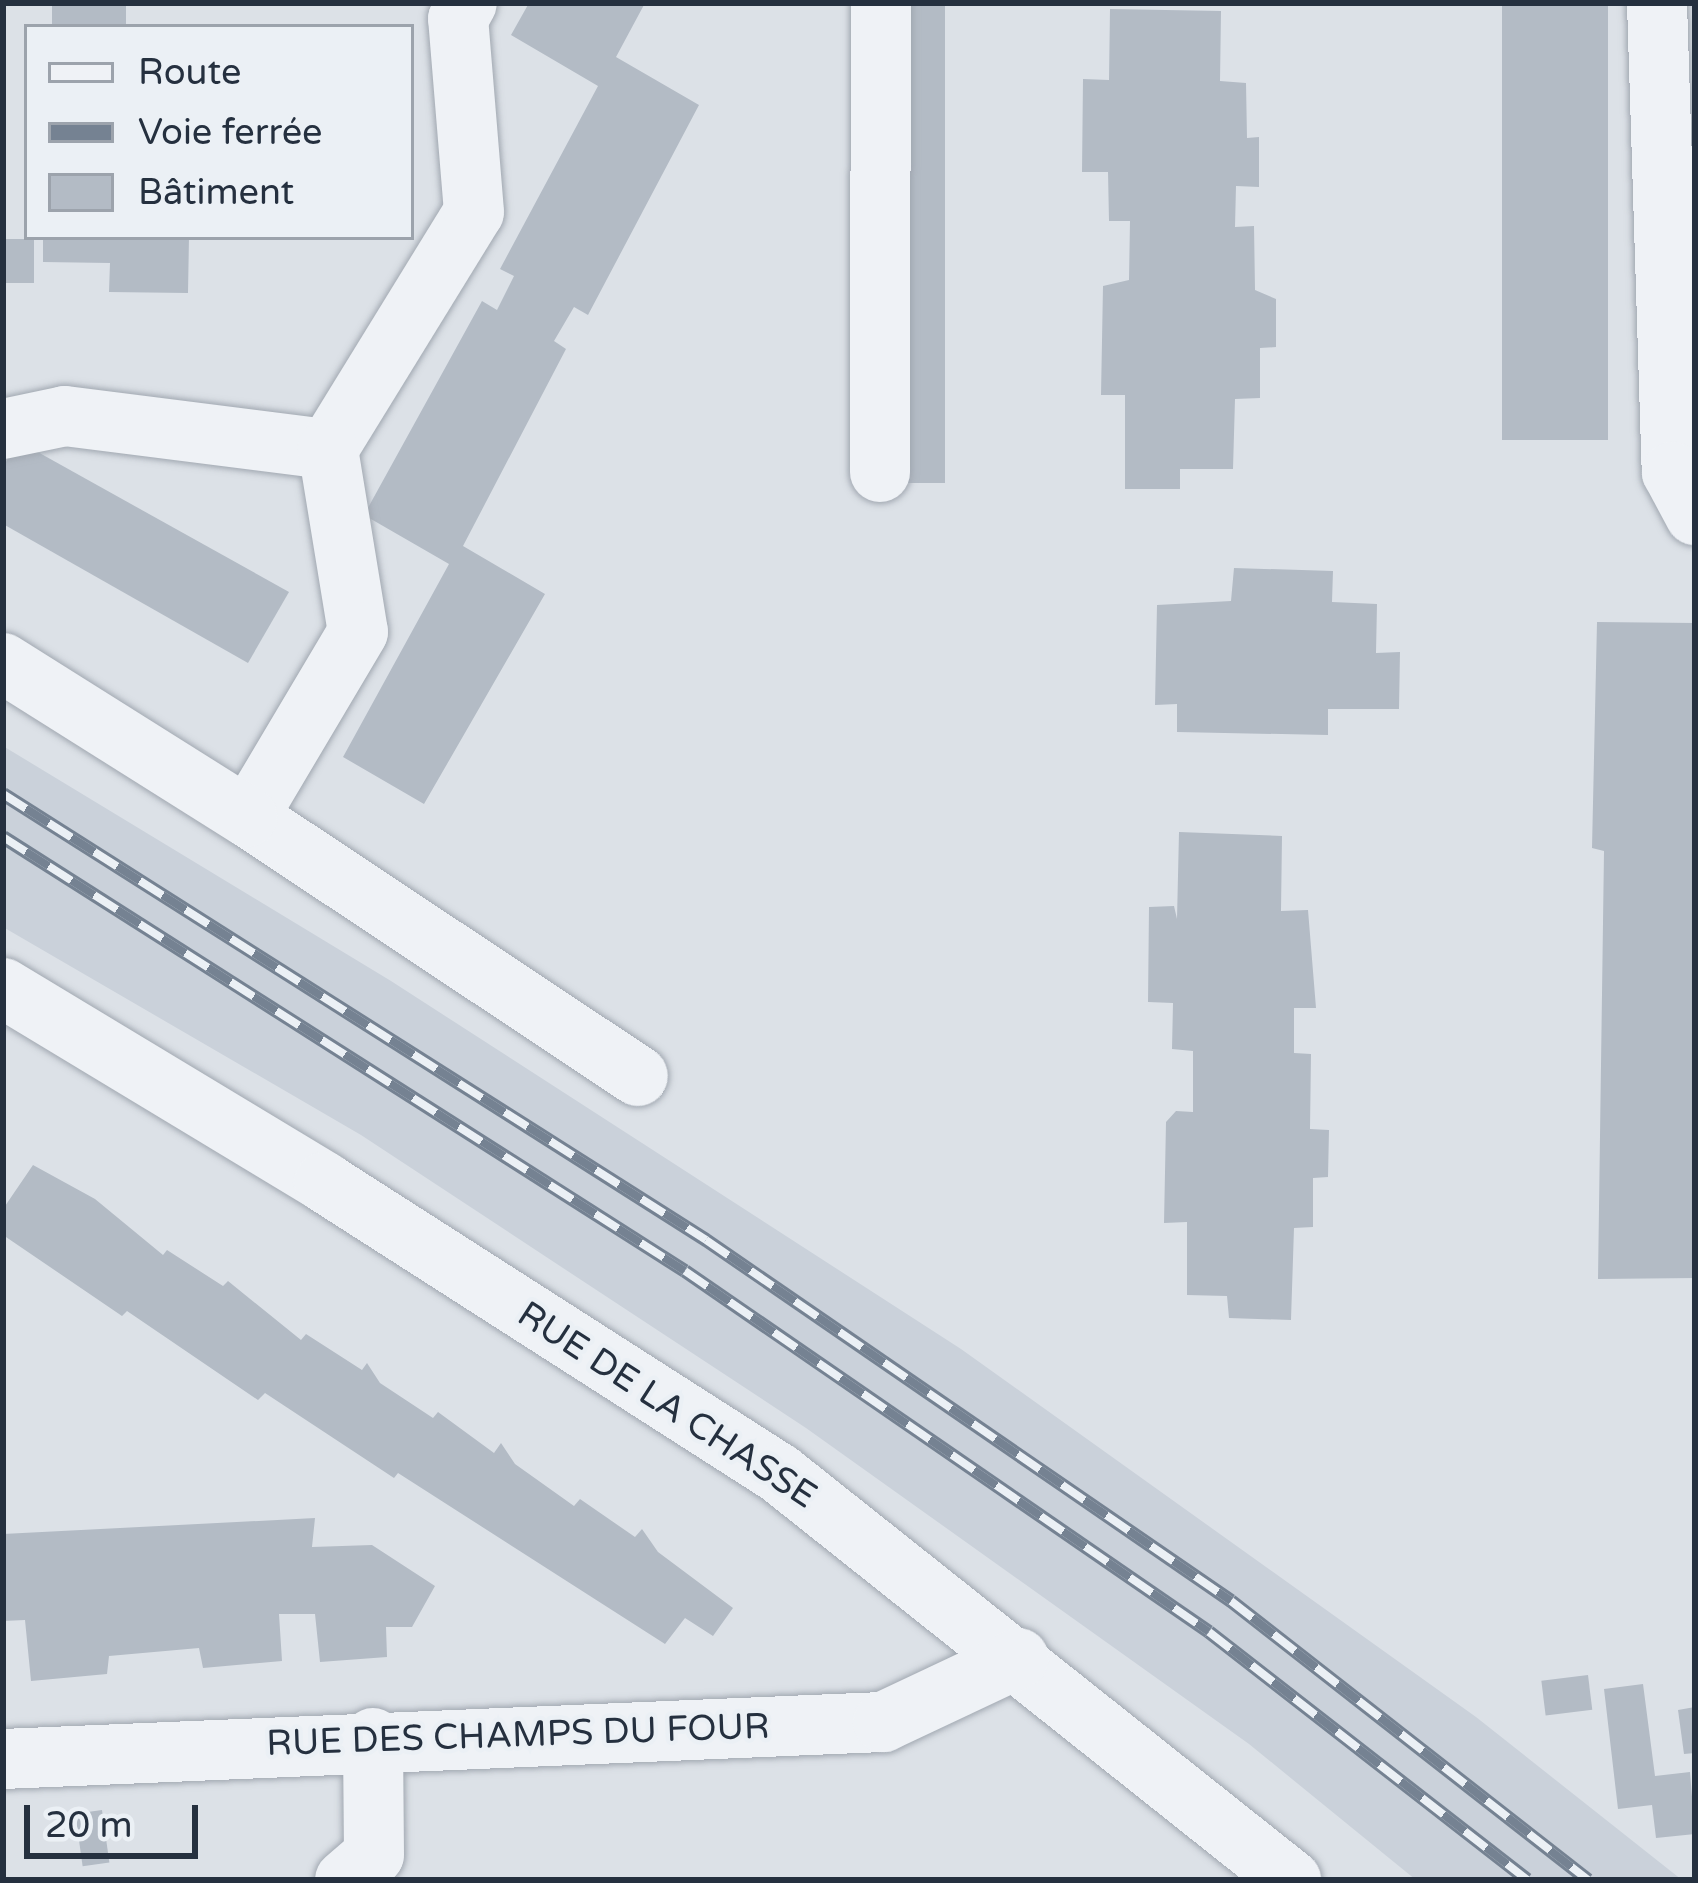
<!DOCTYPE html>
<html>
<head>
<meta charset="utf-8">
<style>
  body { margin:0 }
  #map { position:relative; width:1698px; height:1883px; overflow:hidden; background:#dce1e7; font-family:"Varela Round",sans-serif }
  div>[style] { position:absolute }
  .built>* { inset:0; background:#cad1da }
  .building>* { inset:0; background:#b3bbc5; transform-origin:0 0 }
  .roads { filter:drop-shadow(0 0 3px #a1a8b1) drop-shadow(0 0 3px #a1a8b1) }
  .minor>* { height:60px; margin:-30px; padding:0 30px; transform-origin:30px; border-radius:30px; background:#eff2f6 }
  .rail>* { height:14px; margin-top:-7px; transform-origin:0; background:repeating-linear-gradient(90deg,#ebf0f5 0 27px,#758292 0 54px); box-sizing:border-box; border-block:3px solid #758292 }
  span { translate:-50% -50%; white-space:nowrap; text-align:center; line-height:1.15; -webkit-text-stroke:9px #ebf0f5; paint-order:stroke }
  .street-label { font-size:36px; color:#25303f }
  .frame { position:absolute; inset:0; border:6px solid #25303f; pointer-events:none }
  .legend { position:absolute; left:24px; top:24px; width:390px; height:216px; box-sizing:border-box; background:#ebf0f5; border:3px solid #9ca3ac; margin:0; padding:15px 21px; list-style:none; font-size:36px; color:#25303f }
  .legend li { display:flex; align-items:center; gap:24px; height:60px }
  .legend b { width:60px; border:3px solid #9ca3ac }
  .scale { position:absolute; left:24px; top:1805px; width:174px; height:54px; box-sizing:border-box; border:6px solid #25303f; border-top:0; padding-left:15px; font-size:36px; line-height:42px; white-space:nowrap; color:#25303f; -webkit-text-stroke:9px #ebf0f5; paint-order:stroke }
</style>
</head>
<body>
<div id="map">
  <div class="built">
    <div style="clip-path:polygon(3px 746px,391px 981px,961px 1349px,1476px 1717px,1682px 1880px,1416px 1880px,1249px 1744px,806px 1428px,361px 1135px,3px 927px)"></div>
  </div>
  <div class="building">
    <div style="left:52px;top:3px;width:74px;height:24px"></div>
    <div style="clip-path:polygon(529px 3px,645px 3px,616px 57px,699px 105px,588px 315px,574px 307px,554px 341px,566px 349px,463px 546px,545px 594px,424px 804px,343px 757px,449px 564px,364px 515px,482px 301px,497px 310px,514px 276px,500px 269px,598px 86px,511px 35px)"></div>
    <div style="left:896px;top:3px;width:49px;height:480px"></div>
    <div style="left:1502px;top:3px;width:106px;height:437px"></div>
    <div style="clip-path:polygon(1110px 9px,1221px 11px,1220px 81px,1246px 83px,1247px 138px,1259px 137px,1259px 187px,1236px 186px,1235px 227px,1254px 226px,1255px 290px,1276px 299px,1276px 347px,1260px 348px,1260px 398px,1235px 399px,1233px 469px,1180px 469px,1180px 489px,1125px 489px,1125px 395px,1101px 395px,1103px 286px,1129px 280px,1130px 221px,1109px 221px,1108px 172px,1082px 172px,1083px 79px,1109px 80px)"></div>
    <div style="clip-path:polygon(43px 237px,189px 237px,188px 293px,109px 292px,110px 263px,43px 262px)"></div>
    <div style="left:3px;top:239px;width:31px;height:44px"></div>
    <div style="clip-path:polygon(18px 441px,289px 592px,248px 663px,3px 524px,3px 467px)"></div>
    <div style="clip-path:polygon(1234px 568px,1333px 571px,1332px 602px,1377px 604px,1376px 653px,1400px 652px,1399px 709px,1328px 709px,1328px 735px,1177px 732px,1177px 704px,1155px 705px,1157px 605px,1231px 601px)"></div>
    <div style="clip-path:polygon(1597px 622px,1695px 623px,1695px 1278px,1598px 1279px,1604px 851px,1592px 848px)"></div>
    <div style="clip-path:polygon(1179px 832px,1282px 836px,1281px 911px,1308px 910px,1316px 1008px,1294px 1008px,1294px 1053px,1311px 1054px,1310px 1129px,1329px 1130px,1328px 1177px,1313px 1178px,1313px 1227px,1294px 1228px,1291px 1320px,1229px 1318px,1227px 1296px,1187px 1295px,1187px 1222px,1164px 1223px,1166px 1122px,1176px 1111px,1193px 1112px,1193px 1051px,1172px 1049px,1173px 1003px,1148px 1002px,1149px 907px,1174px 906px,1177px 919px)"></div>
    <div style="clip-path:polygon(33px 1165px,95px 1199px,163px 1255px,167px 1250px,223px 1286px,228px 1281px,301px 1340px,306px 1334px,362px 1370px,367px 1363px,380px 1383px,433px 1418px,438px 1412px,494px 1453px,501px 1443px,515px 1464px,574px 1506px,580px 1499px,635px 1537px,642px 1529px,658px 1552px,733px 1608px,713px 1636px,685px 1618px,665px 1644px,398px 1473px,394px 1478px,265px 1393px,258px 1400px,127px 1311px,122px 1316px,3px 1235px,3px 1209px)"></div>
    <div style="clip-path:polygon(315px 1518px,312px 1547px,372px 1545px,435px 1586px,412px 1627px,386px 1627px,387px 1657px,320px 1662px,315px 1614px,279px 1614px,282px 1661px,203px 1668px,199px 1648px,109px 1656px,107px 1674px,31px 1681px,25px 1620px,3px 1621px,3px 1534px)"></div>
    <div style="left:1588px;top:1675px;width:35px;height:47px;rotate:83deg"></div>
    <div style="clip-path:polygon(1643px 1684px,1655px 1776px,1690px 1772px,1695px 1834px,1656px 1838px,1652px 1805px,1618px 1809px,1604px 1689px)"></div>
    <div style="clip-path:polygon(1695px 1707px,1695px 1753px,1684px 1754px,1678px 1710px)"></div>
    <div style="left:102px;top:1810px;width:53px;height:27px;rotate:82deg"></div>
  </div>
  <div class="roads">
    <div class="minor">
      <div style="left:1657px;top:3px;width:469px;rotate:88.2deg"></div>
      <div style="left:1672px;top:472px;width:49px;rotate:61.9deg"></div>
      <div style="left:3px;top:429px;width:63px;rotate:-11.8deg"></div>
      <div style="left:65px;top:416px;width:265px;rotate:7.2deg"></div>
      <div style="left:328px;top:449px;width:278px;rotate:-58.4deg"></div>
      <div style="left:474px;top:212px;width:194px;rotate:-94.7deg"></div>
      <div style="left:458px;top:19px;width:18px;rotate:-61deg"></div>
      <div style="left:328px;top:449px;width:185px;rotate:80.7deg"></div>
      <div style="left:358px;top:632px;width:215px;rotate:120.7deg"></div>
      <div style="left:248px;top:817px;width:468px;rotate:33.6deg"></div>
      <div style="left:880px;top:472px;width:469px;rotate:-89.9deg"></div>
      <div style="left:3px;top:663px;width:289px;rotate:32.2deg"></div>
      <div style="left:3px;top:988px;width:375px;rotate:31.1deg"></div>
      <div style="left:324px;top:1182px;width:541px;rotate:32.63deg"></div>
      <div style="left:780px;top:1474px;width:653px;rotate:38.47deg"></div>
      <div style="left:3px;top:1759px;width:881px;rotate:-2.41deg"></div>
      <div style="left:883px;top:1722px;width:150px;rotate:-25.2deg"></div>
      <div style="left:345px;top:1880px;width:38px;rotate:-41deg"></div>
      <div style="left:374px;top:1855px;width:117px;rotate:-90.5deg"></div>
    </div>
  </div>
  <div class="rail">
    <div style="left:3px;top:794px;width:833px;rotate:32.39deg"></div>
    <div style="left:706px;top:1240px;width:637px;rotate:34.51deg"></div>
    <div style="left:1231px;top:1601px;width:453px;rotate:38deg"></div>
    <div style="left:3px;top:837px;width:808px;rotate:32.47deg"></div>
    <div style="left:685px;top:1271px;width:636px;rotate:34.56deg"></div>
    <div style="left:1209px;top:1632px;width:403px;rotate:37.9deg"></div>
  </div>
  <div class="street-label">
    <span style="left:667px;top:1405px;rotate:33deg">RUE DE LA CHASSE</span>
    <span style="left:518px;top:1735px;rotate:-2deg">RUE DES CHAMPS DU FOUR</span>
  </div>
  <div class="frame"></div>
  <ul class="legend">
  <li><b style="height:15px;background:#eff2f6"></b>Route</li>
  <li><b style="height:15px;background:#758292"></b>Voie ferrée</li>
  <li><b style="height:33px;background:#b3bbc5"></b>Bâtiment</li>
  </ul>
  <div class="scale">20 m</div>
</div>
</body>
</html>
